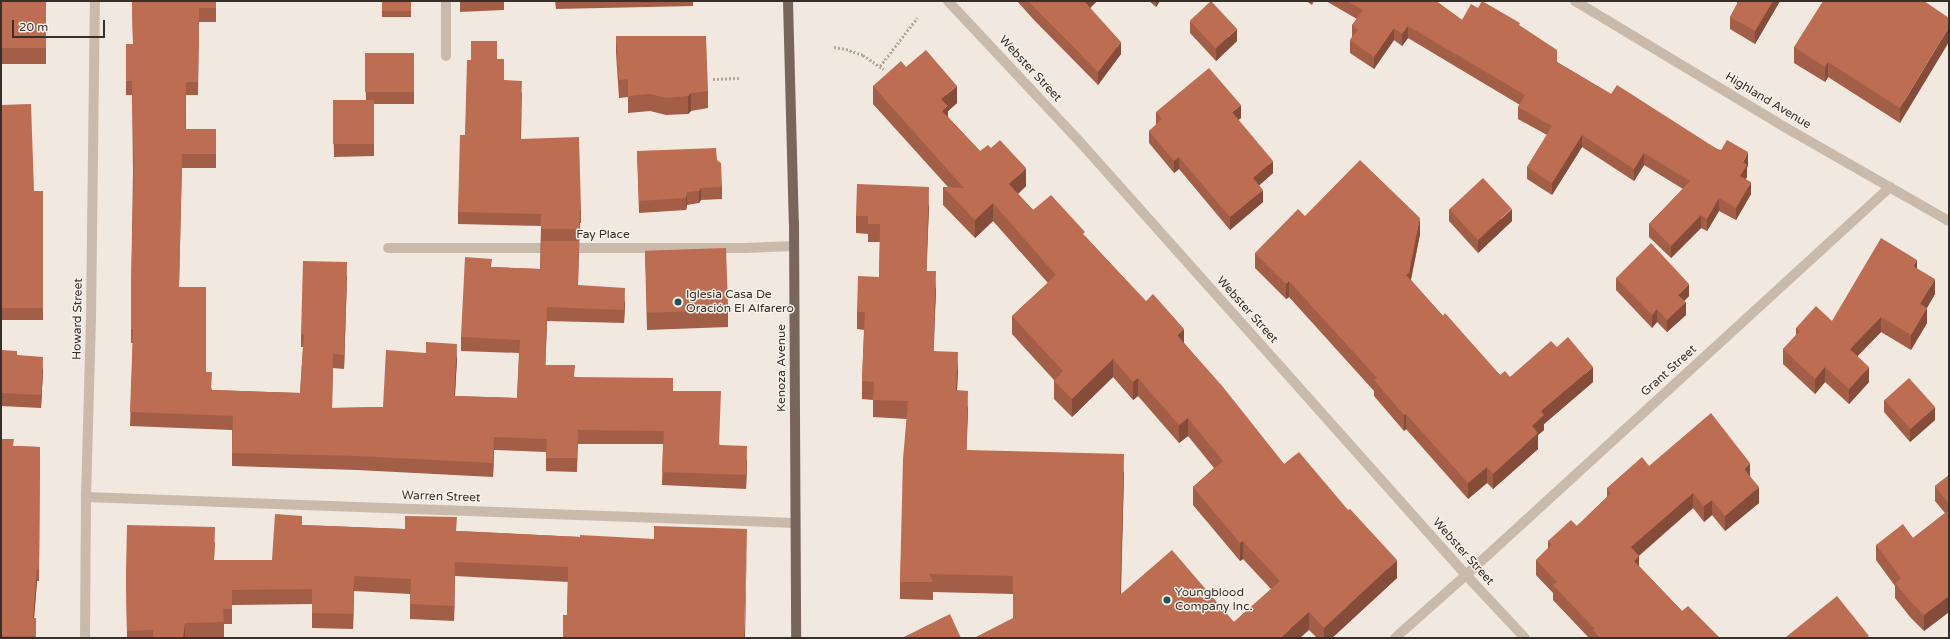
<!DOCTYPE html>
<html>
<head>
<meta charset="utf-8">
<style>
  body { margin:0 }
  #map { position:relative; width:1950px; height:639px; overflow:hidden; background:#f1e9e0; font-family:"Varela Round",sans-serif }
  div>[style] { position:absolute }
  .path>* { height:2.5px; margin-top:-1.25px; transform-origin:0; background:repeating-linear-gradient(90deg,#b5a496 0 2px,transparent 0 4px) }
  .minor>* { height:10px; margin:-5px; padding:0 5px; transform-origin:5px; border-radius:5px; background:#c9baac }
  .primary>* { height:10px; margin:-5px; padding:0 5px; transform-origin:5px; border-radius:5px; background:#78665d }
  .wall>* { inset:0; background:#a35e47; transform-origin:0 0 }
  .shaded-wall>* { inset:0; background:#844c39 }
  .building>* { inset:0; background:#bd6d52; transform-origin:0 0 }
  .dots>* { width:11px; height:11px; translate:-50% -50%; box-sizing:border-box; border:2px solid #f9f3ec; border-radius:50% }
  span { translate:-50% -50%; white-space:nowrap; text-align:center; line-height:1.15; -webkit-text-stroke:3px #f9f3ec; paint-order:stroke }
  .street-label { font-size:12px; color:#372f2a }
  .poi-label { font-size:12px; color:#372f2a }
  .left { translate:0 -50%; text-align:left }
  .frame { position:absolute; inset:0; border:2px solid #372f2a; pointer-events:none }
  .scale { position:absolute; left:12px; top:20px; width:93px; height:18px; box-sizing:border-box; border:2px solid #372f2a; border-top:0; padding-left:5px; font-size:12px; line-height:14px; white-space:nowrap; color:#372f2a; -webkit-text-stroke:3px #f9f3ec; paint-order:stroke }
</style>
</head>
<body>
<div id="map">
  <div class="path">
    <div style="left:834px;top:47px;width:12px;rotate:9deg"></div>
    <div style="left:846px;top:49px;width:18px;rotate:19deg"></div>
    <div style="left:863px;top:55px;width:25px;rotate:34deg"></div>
    <div style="left:880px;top:66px;width:61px;rotate:-52.4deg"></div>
    <div style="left:713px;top:79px;width:26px;rotate:-2deg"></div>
  </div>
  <div class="minor">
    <div style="left:446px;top:1px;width:55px;rotate:90deg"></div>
    <div style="left:948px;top:1px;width:193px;rotate:46.9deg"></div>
    <div style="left:1080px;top:142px;width:580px;rotate:48.28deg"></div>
    <div style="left:1466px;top:575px;width:86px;rotate:46.9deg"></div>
    <div style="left:1575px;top:1px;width:235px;rotate:31deg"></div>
    <div style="left:1776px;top:122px;width:199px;rotate:29.8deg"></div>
    <div style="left:388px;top:248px;width:357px"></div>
    <div style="left:745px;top:248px;width:49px;rotate:-2.3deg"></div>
    <div style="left:86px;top:497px;width:709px;rotate:2.1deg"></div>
    <div style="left:85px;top:638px;width:141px;rotate:-89.6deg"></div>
    <div style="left:86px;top:497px;width:180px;rotate:-88.4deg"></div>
    <div style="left:91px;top:317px;width:316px;rotate:-89.3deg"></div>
    <div style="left:1395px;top:638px;width:95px;rotate:-41.6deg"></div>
    <div style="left:1466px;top:575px;width:575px;rotate:-42.46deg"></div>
  </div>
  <div class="primary">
    <div style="left:788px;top:1px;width:222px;rotate:88.5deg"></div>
    <div style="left:794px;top:223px;width:415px;rotate:89.7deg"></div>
  </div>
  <div class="wall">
    <div style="left:1px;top:1px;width:45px;height:63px"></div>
    <div style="clip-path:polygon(132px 1px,216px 1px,216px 22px,199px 22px,198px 95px,186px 95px,186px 129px,216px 129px,216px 168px,182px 168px,179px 287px,212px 390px,300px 393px,303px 347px,301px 347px,301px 334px,347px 275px,344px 369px,333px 368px,332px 408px,383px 407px,457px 358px,455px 396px,517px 398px,519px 353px,461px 351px,461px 337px,492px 267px,540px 269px,541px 226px,458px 224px,458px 212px,465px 135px,471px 60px,497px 59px,504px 80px,522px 93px,521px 139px,581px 210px,581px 223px,580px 223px,578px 285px,625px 302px,624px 323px,547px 321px,545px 365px,575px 377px,673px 391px,720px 445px,747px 460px,746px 489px,662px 485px,663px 444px,578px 444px,577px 472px,546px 471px,546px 452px,494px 450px,493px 477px,357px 470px,232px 466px,232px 430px,130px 426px,133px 343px,131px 343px,131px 292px,133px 171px,132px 95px,126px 95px,126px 44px,133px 44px)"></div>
    <div style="left:382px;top:1px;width:29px;height:16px"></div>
    <div style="clip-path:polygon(460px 1px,504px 1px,504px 10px,460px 12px)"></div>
    <div style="clip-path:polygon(555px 1px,693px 1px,693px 6px,556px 9px)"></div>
    <div style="clip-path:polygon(1017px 1px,1097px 1px,1090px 8px,1121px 54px,1098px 85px,1034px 20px)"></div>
    <div style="clip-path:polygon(1149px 1px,1160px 1px,1156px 7px)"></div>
    <div style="clip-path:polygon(1306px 1px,1314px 1px,1312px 5px)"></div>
    <div style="clip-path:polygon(1326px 1px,1436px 1px,1462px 20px,1478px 8px,1520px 26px,1557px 62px,1611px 94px,1748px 165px,1747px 168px,1747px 177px,1745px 179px,1751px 194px,1736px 220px,1719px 211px,1707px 231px,1701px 228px,1671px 258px,1649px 237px,1649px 224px,1683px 189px,1644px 165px,1634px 181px,1582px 147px,1552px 195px,1527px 179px,1527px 167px,1547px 135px,1518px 119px,1518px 107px,1520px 105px,1408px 38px,1402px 46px,1394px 40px,1374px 69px,1350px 53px,1350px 40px,1352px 37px,1352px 25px,1357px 19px)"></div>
    <div style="clip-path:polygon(1737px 1px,1780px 1px,1755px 44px,1730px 29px,1730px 17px,1737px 4px)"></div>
    <div style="clip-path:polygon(1924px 1px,1900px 123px,1828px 77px,1825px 82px,1794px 63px,1794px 47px)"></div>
    <div style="clip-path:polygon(1190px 21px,1237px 41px,1216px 61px,1190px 33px)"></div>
    <div style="clip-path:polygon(616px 36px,708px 91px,708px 108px,691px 111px,688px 114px,666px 115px,650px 111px,628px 113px,628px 97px,619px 98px,616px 53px)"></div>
    <div style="clip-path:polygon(365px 53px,414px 53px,414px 104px,374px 104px,374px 156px,334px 157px,333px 101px,366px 101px)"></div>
    <div style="clip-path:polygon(906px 67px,957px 103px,948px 111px,948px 117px,980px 151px,1026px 186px,1018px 194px,1033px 210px,1085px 236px,1184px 343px,1284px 464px,1397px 578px,1332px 638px,1317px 638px,1309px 630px,1013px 618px,1013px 594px,933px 592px,933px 600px,900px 599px,900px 582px,907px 419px,873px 417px,873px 400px,862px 399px,862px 381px,864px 330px,857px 329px,857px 312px,879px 277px,880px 242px,868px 242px,868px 234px,856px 233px,856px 216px,929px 205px,926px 271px,936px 289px,933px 351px,958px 370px,957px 390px,968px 408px,966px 450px,1124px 472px,1121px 595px,1234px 622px,1271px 589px,1243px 559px,1240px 561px,1193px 505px,1193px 487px,1214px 468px,1188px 436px,1179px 443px,1138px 396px,1133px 400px,1113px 377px,1072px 417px,1054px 399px,1054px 380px,1012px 334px,1012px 316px,1048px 283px,993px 221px,975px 238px,943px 205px,943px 187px,948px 187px,873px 104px,873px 86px)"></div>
    <div style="clip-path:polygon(1px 105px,34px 191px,43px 191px,43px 320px,1px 320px)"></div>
    <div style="clip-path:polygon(1156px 112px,1241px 118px,1238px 120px,1273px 173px,1259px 185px,1263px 202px,1230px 230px,1179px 169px,1174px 173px,1149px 143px,1149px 131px,1156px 125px)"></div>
    <div style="clip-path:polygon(637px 151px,717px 160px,722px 187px,722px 199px,701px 200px,699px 203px,687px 205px,686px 210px,639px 213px)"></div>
    <div style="clip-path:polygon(1449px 209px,1512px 221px,1478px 253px,1449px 221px)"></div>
    <div style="clip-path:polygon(1305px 216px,1420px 234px,1411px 280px,1443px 316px,1500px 375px,1510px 377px,1557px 347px,1593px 382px,1544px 424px,1544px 430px,1538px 435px,1538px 449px,1493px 489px,1487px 483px,1468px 499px,1406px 429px,1404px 431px,1374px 396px,1374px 391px,1289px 297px,1286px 299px,1255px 268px,1255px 253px)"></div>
    <div style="clip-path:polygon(645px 251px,728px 310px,728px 327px,647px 330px)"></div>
    <div style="clip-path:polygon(1917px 268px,1935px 294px,1927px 308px,1927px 323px,1911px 350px,1881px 332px,1857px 356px,1869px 382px,1849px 404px,1825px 382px,1815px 394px,1783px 364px,1783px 349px,1796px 335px,1796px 328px,1832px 321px)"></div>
    <div style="clip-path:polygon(1616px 278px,1689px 296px,1684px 301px,1686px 315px,1667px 332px,1657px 322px,1652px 328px,1616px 290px)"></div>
    <div style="clip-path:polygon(1px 350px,17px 355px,43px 369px,41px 408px,1px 406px)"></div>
    <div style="clip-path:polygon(1884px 400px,1935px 420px,1910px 442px,1884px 412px)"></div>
    <div style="clip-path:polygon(1px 439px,14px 446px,40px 447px,39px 581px,37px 581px,34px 618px,36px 638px,1px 638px)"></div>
    <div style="clip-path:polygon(1649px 466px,1750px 477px,1759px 503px,1725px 531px,1712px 515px,1704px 522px,1693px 508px,1639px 556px,1639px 566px,1682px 611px,1720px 638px,1589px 638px,1553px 600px,1553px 593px,1536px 575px,1536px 560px,1548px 548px,1548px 541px,1577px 526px,1607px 497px,1607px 488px)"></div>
    <div style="clip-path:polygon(1949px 475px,1949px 612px,1924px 631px,1910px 617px,1895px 598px,1895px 586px,1876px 560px,1876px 545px,1913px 538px,1945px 513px,1935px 501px,1935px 486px)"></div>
    <div style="clip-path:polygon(302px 525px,457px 531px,580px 537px,747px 544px,567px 615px,568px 582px,455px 576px,454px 621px,410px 619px,410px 594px,354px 591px,353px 629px,312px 628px,312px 604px,232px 605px,232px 624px,224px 624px,224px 637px,185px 638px,127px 638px,126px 571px,215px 542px,214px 560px,272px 560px)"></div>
  </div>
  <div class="shaded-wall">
    <div style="clip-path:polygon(1084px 1px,1097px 1px,1084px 14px)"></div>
    <div style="clip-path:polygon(1156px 1px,1160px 1px,1156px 7px)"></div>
    <div style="clip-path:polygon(1773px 1px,1780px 1px,1755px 44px,1755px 31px)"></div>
    <div style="clip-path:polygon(1408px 26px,1408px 38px,1402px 46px,1402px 34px)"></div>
    <div style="clip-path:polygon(1949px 27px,1949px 42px,1900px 123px,1900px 108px)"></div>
    <div style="clip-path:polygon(1394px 28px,1394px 40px,1374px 69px,1374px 57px)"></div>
    <div style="clip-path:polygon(1237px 29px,1237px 41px,1216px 61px,1216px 48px)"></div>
    <div style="clip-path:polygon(1121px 42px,1121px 54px,1098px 85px,1098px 72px)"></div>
    <div style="clip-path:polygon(1828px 62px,1828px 77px,1825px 82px,1825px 67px)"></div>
    <div style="clip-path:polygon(957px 86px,957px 103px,948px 111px,948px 124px,942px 117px,941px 99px)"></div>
    <div style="clip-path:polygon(691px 93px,691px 111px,688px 114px,688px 96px)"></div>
    <div style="clip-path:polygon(1241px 105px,1241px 118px,1232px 125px,1232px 112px)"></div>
    <div style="clip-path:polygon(1582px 135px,1582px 147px,1552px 195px,1552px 183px)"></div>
    <div style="clip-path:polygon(1748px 152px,1748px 165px,1747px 168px,1747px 177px,1740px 188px,1740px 176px,1743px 162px)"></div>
    <div style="clip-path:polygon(1644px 153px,1644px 165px,1634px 181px,1634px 169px)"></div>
    <div style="clip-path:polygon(1179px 157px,1179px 169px,1174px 173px,1174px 161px)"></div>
    <div style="clip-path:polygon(1273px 161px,1273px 173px,1253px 191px,1253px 178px)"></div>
    <div style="clip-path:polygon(1026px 168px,1026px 186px,1009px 202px,1009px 184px)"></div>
    <div style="clip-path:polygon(1751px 182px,1751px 194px,1736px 220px,1736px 208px)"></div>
    <div style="clip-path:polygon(929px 187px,929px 205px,926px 289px,926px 271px)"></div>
    <div style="clip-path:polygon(701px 188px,701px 200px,699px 203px,699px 191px)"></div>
    <div style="clip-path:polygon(1263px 190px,1263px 202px,1230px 230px,1230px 217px)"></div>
    <div style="clip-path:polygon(687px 192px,687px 205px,686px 210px,686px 198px)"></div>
    <div style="clip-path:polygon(1719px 198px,1719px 211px,1707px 231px,1707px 219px)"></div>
    <div style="clip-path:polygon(993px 203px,993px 221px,975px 238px,975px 220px)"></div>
    <div style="clip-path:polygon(1512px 209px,1512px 221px,1478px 253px,1478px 240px)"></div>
    <div style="clip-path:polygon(1701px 215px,1701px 228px,1671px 258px,1671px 246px)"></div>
    <div style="clip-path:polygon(1420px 218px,1420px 234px,1409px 288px,1406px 275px)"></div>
    <div style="clip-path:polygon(1917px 260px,1917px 275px,1913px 266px)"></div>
    <div style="clip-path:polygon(347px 262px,347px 275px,344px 369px,344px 355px)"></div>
    <div style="clip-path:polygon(936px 271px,936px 289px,933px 369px,933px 351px)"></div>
    <div style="clip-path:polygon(1935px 279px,1935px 294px,1920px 319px,1920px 304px)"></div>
    <div style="clip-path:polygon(1289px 281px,1289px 297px,1286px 299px,1286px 284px)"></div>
    <div style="clip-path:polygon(1689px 284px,1689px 296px,1678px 307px,1678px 295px)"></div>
    <div style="clip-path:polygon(625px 288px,625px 302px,624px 323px,624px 310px)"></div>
    <div style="clip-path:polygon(1686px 302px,1686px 315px,1667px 332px,1667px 320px)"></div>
    <div style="clip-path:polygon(547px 307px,547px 321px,545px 378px,545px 365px)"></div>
    <div style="clip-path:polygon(1927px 308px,1927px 323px,1911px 350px,1911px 335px)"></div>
    <div style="clip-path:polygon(1657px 309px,1657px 322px,1652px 328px,1652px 315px)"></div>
    <div style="clip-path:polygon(1881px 317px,1881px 332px,1850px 364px,1850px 349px)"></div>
    <div style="clip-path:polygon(1184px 329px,1184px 347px,1177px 335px)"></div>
    <div style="clip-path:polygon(457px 344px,457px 358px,454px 409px,454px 396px)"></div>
    <div style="clip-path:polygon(958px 352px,958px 370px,956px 408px,956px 390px)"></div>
    <div style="clip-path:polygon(43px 357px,43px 369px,41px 408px,41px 395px)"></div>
    <div style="clip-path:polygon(1113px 359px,1113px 377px,1072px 417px,1072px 399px)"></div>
    <div style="clip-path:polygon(1593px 367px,1593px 382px,1544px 424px,1544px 430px,1538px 435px,1538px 449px,1493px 489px,1493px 474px,1532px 426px,1541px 411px)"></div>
    <div style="clip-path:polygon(1825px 367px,1825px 382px,1815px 394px,1815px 379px)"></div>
    <div style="clip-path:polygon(1869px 367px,1869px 382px,1849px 404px,1849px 389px)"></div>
    <div style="clip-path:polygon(1138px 378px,1138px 396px,1133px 400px,1133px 382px)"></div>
    <div style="clip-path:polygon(968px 391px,968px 408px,966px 468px,966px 450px)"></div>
    <div style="clip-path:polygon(1935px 407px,1935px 420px,1910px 442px,1910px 429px)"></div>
    <div style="clip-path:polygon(1406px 414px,1406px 429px,1404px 431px,1404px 415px)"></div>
    <div style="clip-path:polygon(1188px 418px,1188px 436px,1179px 443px,1179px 425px)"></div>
    <div style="clip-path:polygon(494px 437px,494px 450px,493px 477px,493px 463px)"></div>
    <div style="clip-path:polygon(747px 446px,747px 460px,746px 489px,746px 475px)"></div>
    <div style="clip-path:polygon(1124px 454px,1124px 472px,1120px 613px,1120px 595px)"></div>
    <div style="clip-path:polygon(1750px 463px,1750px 478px,1744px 469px)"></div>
    <div style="clip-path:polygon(1487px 467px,1487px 483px,1468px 499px,1468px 483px)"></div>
    <div style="clip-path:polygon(1759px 487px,1759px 503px,1725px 531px,1725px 516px)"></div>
    <div style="clip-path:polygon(1693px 493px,1693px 508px,1631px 562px,1631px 547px)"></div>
    <div style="clip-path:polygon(1712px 500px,1712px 515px,1704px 522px,1704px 506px)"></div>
    <div style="clip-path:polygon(747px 529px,745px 638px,744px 638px)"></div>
    <div style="clip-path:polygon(1243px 541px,1243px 559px,1240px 561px,1240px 543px)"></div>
    <div style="clip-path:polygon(1639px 556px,1639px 572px,1634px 561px)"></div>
    <div style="clip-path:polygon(1397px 560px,1397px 578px,1332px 638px,1324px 638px,1324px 628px)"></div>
    <div style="clip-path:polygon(455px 562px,455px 576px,454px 621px,454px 606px)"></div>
    <div style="clip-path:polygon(37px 569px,37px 581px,33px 630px,33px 618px)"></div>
    <div style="clip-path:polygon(354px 576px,354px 591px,353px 629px,353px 614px)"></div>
    <div style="clip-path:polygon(1949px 596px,1949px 612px,1924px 631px,1924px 615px)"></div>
    <div style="clip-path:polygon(1309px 612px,1309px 630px,1300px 638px,1280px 638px)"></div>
    <div style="clip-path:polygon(185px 623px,185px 638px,183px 638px)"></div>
  </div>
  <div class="building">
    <div style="left:1px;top:1px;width:45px;height:47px"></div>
    <div style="clip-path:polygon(132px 1px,216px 1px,216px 8px,199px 8px,198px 82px,186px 82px,185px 129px,216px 129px,216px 154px,182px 154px,179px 287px,206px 287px,206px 372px,212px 372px,211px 390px,300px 393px,304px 334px,301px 334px,303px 261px,347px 262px,344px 355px,333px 354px,332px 408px,383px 407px,386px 350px,426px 353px,426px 342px,457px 344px,454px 396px,517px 398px,520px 340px,461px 337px,465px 257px,492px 259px,491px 267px,540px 269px,541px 241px,579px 241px,578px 285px,625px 288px,624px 310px,547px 307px,545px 365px,575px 365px,574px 377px,673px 378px,673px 391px,721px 391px,719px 445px,747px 446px,746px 475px,662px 472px,664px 431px,578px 430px,577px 458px,546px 458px,547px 439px,494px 437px,493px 463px,357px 456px,232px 453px,233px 416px,130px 412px,133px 329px,131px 329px,131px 292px,134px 165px,132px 81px,126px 81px,126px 44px,133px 44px)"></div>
    <div style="left:382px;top:1px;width:29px;height:10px"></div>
    <div style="clip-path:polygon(1028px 1px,1084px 1px,1121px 42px,1098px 72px)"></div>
    <div style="left:1211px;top:1px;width:38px;height:29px;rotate:47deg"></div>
    <div style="clip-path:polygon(1347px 1px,1436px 1px,1462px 20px,1471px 4px,1478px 8px,1482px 1px,1520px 23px,1519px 25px,1557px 50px,1557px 62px,1611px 94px,1617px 85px,1717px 149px,1721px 150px,1727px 140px,1748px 152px,1743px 162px,1747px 165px,1740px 176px,1751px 182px,1736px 208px,1719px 198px,1707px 219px,1701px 215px,1671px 246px,1649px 224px,1690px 181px,1644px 153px,1634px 169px,1582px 135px,1552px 183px,1527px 167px,1552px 126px,1518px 107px,1525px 95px,1408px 26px,1402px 34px,1394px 28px,1374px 57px,1350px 40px,1358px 30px,1352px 25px,1363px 10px)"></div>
    <div style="clip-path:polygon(1739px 1px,1773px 1px,1755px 31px,1730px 17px)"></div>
    <div style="clip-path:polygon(1823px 1px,1924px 1px,1949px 18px,1949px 27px,1900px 108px,1828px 62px,1825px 67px,1794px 47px)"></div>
    <div style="clip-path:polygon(616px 36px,706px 36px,708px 91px,691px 93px,688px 96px,666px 98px,650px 94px,628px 96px,628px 79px,619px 80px)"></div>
    <div style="clip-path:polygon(471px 41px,497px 41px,497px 59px,504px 59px,504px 80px,522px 81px,520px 139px,579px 137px,581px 210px,580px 210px,579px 229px,541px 229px,541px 214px,458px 212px,460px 135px,465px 135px,467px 60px,471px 60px)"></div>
    <div style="clip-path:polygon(926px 50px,957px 86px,941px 99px,948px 106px,942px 111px,980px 151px,988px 145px,991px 148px,1000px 140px,1026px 168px,1009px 184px,1033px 210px,1051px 195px,1085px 232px,1083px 234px,1146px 301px,1153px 294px,1184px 329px,1177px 335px,1223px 387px,1284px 464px,1299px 452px,1348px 510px,1350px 509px,1397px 560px,1324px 628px,1309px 612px,1280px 638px,974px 638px,1013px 618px,1013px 576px,929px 574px,933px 582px,900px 582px,903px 459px,908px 401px,873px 400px,874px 382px,862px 381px,865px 312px,857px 312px,858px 276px,879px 277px,880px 224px,868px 224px,868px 216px,856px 216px,857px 184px,929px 187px,926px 271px,936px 271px,933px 351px,958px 352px,956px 390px,968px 391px,966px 450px,1124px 454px,1120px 595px,1172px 550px,1234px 622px,1280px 581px,1243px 541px,1240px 543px,1193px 487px,1223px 461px,1188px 418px,1179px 425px,1138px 378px,1133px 382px,1113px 359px,1072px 399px,1054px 381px,1063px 371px,1012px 316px,1056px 275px,993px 203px,975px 220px,943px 187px,964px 188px,873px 86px,901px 61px,906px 67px)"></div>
    <div style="left:365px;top:53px;width:49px;height:39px"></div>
    <div style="clip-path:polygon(1209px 68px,1241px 105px,1232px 112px,1273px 161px,1253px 178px,1263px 190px,1230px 217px,1179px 157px,1174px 161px,1149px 131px,1162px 119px,1156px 112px)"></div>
    <div style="left:374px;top:100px;width:44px;height:41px;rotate:90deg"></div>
    <div style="clip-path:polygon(31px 104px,34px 191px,43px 191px,43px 308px,1px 308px,1px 105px)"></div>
    <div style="clip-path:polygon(716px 148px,717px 160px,721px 163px,722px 187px,701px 188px,699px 191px,687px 192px,686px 198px,639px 201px,637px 151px)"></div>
    <div style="clip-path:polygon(1360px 160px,1420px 218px,1409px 273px,1406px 275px,1443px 316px,1445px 313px,1500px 375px,1505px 371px,1510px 377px,1551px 341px,1557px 347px,1568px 337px,1593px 367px,1541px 411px,1544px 415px,1532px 426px,1538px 433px,1493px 474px,1487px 467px,1468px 483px,1406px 414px,1404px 415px,1374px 380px,1377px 378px,1289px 281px,1286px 284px,1255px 253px,1298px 209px,1305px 216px)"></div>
    <div style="left:1483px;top:178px;width:42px;height:46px;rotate:47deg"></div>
    <div style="clip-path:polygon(1881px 238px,1917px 260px,1913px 266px,1935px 279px,1920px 304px,1927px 308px,1911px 335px,1881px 317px,1850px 349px,1869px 367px,1849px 389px,1825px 367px,1815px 379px,1783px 349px,1800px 331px,1796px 328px,1816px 306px,1832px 321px)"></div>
    <div style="clip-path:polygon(1651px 243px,1689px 284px,1678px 295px,1686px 302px,1667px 320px,1657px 309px,1652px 315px,1616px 278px)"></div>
    <div style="left:726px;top:248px;width:62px;height:81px;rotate:88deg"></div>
    <div style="clip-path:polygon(1px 350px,17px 351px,17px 355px,43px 357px,41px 395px,1px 393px)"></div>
    <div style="left:1909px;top:378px;width:39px;height:33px;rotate:48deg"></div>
    <div style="clip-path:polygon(1711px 413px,1750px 463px,1744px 469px,1759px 487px,1725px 516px,1712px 500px,1704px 506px,1693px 493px,1631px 547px,1639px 556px,1634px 561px,1682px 611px,1688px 606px,1720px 638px,1600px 638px,1593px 630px,1595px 629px,1553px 585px,1557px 582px,1536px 560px,1552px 545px,1548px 541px,1571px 520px,1577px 526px,1611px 493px,1607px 488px,1642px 457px,1649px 466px)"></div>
    <div style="clip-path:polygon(1px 439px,14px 439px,13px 446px,40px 447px,39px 569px,37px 569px,33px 618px,36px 618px,36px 636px,1px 636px)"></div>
    <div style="clip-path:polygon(1949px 475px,1949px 504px,1935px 486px)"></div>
    <div style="clip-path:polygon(1949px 510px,1949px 596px,1924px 615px,1910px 601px,1895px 583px,1901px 578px,1876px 545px,1903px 524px,1913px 538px)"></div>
    <div style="clip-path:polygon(275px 514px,302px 516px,302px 525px,401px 529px,405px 529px,405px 516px,457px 517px,456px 531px,580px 537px,580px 535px,654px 539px,654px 526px,747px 529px,744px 638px,563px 638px,563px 615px,567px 615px,568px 567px,455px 562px,454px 606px,410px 604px,411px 579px,354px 576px,353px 614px,312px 613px,312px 589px,232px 590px,232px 609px,223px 609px,224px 622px,185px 623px,183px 638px,153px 638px,153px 630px,127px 631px,126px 571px,127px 525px,215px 527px,214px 560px,272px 560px)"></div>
    <div style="clip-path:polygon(1837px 596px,1869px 636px,1867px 638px,1787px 638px,1786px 637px)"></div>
    <div style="clip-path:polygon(950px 614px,961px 638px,902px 638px)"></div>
  </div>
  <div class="dots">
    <div style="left:678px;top:302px;background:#235256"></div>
    <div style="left:1167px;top:600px;background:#235256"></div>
  </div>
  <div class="street-label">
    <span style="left:1030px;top:69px;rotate:47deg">Webster Street</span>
    <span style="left:1768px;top:101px;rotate:31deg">Highland Avenue</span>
    <span style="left:603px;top:235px">Fay Place</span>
    <span style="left:1247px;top:310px;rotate:48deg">Webster Street</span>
    <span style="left:78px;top:319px;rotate:-89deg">Howard Street</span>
    <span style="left:782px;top:368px;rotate:-90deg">Kenoza Avenue</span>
    <span style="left:1669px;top:371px;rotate:-42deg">Grant Street</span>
    <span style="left:441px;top:497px;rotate:2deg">Warren Street</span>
    <span style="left:1463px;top:552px;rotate:48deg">Webster Street</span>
  </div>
  <div class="poi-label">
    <span class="left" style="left:686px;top:302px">Iglesia Casa De<br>Oración El Alfarero</span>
    <span class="left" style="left:1175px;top:600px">Youngblood<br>Company Inc.</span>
  </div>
  <div class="frame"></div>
  <div class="scale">20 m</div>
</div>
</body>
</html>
